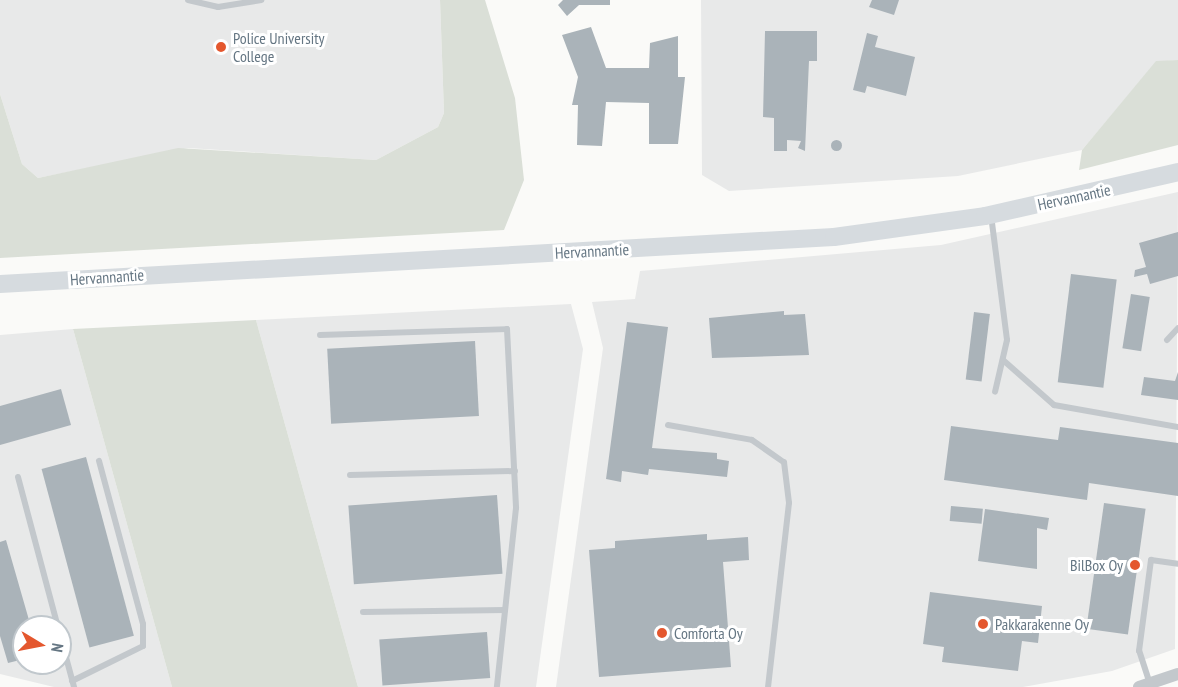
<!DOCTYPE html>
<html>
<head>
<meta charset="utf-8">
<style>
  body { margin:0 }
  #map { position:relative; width:1178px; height:687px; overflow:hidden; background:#fafaf8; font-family:"PT Sans Narrow",sans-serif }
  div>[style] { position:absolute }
  .built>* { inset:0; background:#e8e9e9 }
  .green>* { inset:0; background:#dadfd7 }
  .building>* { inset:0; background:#aab3b9; transform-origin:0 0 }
  .round { border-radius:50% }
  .lane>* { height:6px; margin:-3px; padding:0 3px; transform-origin:3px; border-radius:3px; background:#c3c8cc }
  .street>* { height:12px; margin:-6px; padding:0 6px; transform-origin:6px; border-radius:6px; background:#c3c8cc }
  .secondary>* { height:18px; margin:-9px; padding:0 9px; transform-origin:9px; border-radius:9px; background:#d6dbdf }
  .dots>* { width:16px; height:16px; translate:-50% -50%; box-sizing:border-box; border:3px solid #fff; border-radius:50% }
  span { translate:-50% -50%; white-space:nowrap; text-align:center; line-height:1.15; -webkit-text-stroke:6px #fff; paint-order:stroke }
  .poi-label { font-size:16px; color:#657683 }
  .left { translate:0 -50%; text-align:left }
  .right { translate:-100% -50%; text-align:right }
  .street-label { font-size:16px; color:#657683 }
  .north { position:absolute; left:12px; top:615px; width:60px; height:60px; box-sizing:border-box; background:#fff; border:2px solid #c1c8cd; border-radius:50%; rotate:100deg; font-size:16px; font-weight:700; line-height:24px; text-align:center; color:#657683 }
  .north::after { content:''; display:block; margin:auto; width:21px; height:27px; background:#e4572e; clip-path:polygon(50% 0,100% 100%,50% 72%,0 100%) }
</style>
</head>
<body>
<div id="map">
  <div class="built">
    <div style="clip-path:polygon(0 0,440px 0,444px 113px,438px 127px,376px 160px,188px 148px,38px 178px,22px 164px,0 94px)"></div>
    <div style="clip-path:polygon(701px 0,1178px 0,1178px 60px,1156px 62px,1082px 150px,958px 176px,729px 191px,702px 175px)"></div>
    <div style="clip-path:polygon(1178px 192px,1175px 649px,1112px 671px,1023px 687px,556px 687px,603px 348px,592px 302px,635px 299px,640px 271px,941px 245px)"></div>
    <div style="clip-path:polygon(571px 304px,583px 349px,536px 687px,358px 687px,256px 320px)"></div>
    <div style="clip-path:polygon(evenodd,73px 329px,172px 687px,54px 687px,0 674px,0 335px,73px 329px,24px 627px,60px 627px,60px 663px,24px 663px,24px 627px)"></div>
  </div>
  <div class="green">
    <div style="clip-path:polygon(440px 0,485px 0,515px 98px,524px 180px,504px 230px,0 258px,0 94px,22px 164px,38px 178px,178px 148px,376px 160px,438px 127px,444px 113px)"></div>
    <div style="clip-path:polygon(1178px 60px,1178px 145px,1079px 170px,1082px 150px,1156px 61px)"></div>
    <div style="clip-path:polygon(256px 320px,358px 687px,172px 687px,73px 329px)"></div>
  </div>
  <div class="building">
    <div style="clip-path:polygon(563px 0,610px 0,610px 5px,579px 5px,567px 16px,558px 5px)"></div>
    <div style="clip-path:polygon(872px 0,899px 0,894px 15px,869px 7px)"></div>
    <div style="clip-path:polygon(591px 27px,606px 68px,649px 68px,650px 43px,678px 36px,678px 77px,685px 77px,678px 144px,649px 144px,649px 103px,606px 102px,602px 146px,577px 145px,578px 105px,572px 105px,578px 77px,562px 35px)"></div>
    <div style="clip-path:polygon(765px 31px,817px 31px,817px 61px,809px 61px,805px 151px,798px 148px,801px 141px,787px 140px,787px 151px,774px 151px,774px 118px,763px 117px)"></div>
    <div style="clip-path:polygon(867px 33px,878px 36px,875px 47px,915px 57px,906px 96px,867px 86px,865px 93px,853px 90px)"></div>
    <div class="round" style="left:830.5px;top:139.5px;width:11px;height:11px"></div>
    <div style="clip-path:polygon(1178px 232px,1178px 276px,1150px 284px,1147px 274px,1134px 277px,1135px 270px,1146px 267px,1139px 243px)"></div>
    <div style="left:1071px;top:274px;width:46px;height:109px;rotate:7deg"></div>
    <div style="left:1131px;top:294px;width:19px;height:55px;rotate:9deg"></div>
    <div style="clip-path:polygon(784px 311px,784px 315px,805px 314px,809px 355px,712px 358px,709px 318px)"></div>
    <div style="left:974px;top:312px;width:16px;height:68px;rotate:7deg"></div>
    <div style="clip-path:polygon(627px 322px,668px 327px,652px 448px,717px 453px,717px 459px,729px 461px,727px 477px,649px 469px,648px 475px,622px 471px,621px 482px,606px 479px)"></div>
    <div style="left:475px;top:341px;width:75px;height:148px;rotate:87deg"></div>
    <div style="clip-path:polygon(1178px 372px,1178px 400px,1141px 395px,1144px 377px,1175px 381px)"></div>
    <div style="clip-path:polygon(61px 389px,71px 425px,0 445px,0 406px)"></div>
    <div style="clip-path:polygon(951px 426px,1058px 440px,1060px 427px,1178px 443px,1178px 496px,1089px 483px,1087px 500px,944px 480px)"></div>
    <div style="left:86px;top:457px;width:185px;height:46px;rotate:75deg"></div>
    <div style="left:497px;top:495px;width:79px;height:149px;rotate:86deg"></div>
    <div style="left:1104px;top:503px;width:42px;height:127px;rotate:8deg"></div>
    <div style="left:951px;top:506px;width:32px;height:15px;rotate:5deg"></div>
    <div style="clip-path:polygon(985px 509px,1049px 518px,1047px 530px,1037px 528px,1037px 569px,978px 561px)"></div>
    <div style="clip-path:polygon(707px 534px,707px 540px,748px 537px,749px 560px,723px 562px,731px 667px,599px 677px,589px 550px,615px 548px,615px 541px)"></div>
    <div style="clip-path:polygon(6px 540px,31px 627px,24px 627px,24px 659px,8px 663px,0 636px,0 542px)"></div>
    <div style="clip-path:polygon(930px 592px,1042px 606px,1038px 643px,1022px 641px,1018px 671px,942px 662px,944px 647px,923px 644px)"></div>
    <div style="left:487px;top:632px;width:46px;height:108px;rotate:86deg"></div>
    <div style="clip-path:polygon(27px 663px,41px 663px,42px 666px,29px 669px)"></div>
  </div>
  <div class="lane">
    <div style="left:188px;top:0;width:31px;rotate:13deg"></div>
    <div style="left:218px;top:7px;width:44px;rotate:-9.2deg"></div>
    <div style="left:991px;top:215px;width:126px;rotate:82.7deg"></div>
    <div style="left:1007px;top:340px;width:53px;rotate:103deg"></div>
    <div style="left:320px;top:335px;width:187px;rotate:-1.8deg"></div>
    <div style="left:507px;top:329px;width:179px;rotate:87.1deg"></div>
    <div style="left:516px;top:508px;width:180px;rotate:96.1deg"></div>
    <div style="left:1167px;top:340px;width:16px;rotate:-47deg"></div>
    <div style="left:1003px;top:360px;width:68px;rotate:41.4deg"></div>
    <div style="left:1054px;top:405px;width:126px;rotate:10.1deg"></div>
    <div style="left:668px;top:425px;width:85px;rotate:10.1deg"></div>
    <div style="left:752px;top:440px;width:39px;rotate:35deg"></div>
    <div style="left:784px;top:462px;width:41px;rotate:83deg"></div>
    <div style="left:789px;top:503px;width:185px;rotate:96.5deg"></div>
    <div style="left:350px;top:475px;width:165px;rotate:-1.4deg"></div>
    <div style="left:18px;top:477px;width:155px;rotate:75.1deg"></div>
    <div style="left:363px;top:612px;width:142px;rotate:-0.8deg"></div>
    <div style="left:60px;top:635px;width:54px;rotate:74.9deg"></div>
    <div style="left:72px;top:681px;width:79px;rotate:-26.2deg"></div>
    <div style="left:143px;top:646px;width:22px;rotate:-90deg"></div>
    <div style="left:143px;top:624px;width:169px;rotate:-105.1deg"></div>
    <div style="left:1150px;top:684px;width:35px;rotate:-108deg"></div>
    <div style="left:1139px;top:651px;width:92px;rotate:-82.5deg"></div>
    <div style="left:1151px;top:560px;width:27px;rotate:8deg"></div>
  </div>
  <div class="street">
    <div style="left:1139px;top:687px;width:41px;rotate:-18.4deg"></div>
  </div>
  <div class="secondary">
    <div style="left:0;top:284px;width:835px;rotate:-3.23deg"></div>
    <div style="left:834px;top:237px;width:152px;rotate:-7.9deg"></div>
    <div style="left:985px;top:216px;width:198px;rotate:-12.8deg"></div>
  </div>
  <div class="dots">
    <div style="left:221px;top:47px;background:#e4572e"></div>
    <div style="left:1135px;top:565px;background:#e4572e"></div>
    <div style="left:983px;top:624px;background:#e4572e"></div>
    <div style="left:662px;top:633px;background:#e4572e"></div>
  </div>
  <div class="poi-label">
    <span class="left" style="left:233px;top:47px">Police University<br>College</span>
    <span class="right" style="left:1123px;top:565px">BilBox Oy</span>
    <span class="left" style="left:995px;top:624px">Pakkarakenne Oy</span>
    <span class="left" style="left:674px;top:633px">Comforta Oy</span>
  </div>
  <div class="street-label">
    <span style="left:1074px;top:197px;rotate:-12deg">Hervannantie</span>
    <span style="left:592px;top:251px;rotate:-3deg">Hervannantie</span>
    <span style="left:107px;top:277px;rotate:-4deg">Hervannantie</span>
  </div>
  <div class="north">N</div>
</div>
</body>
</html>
